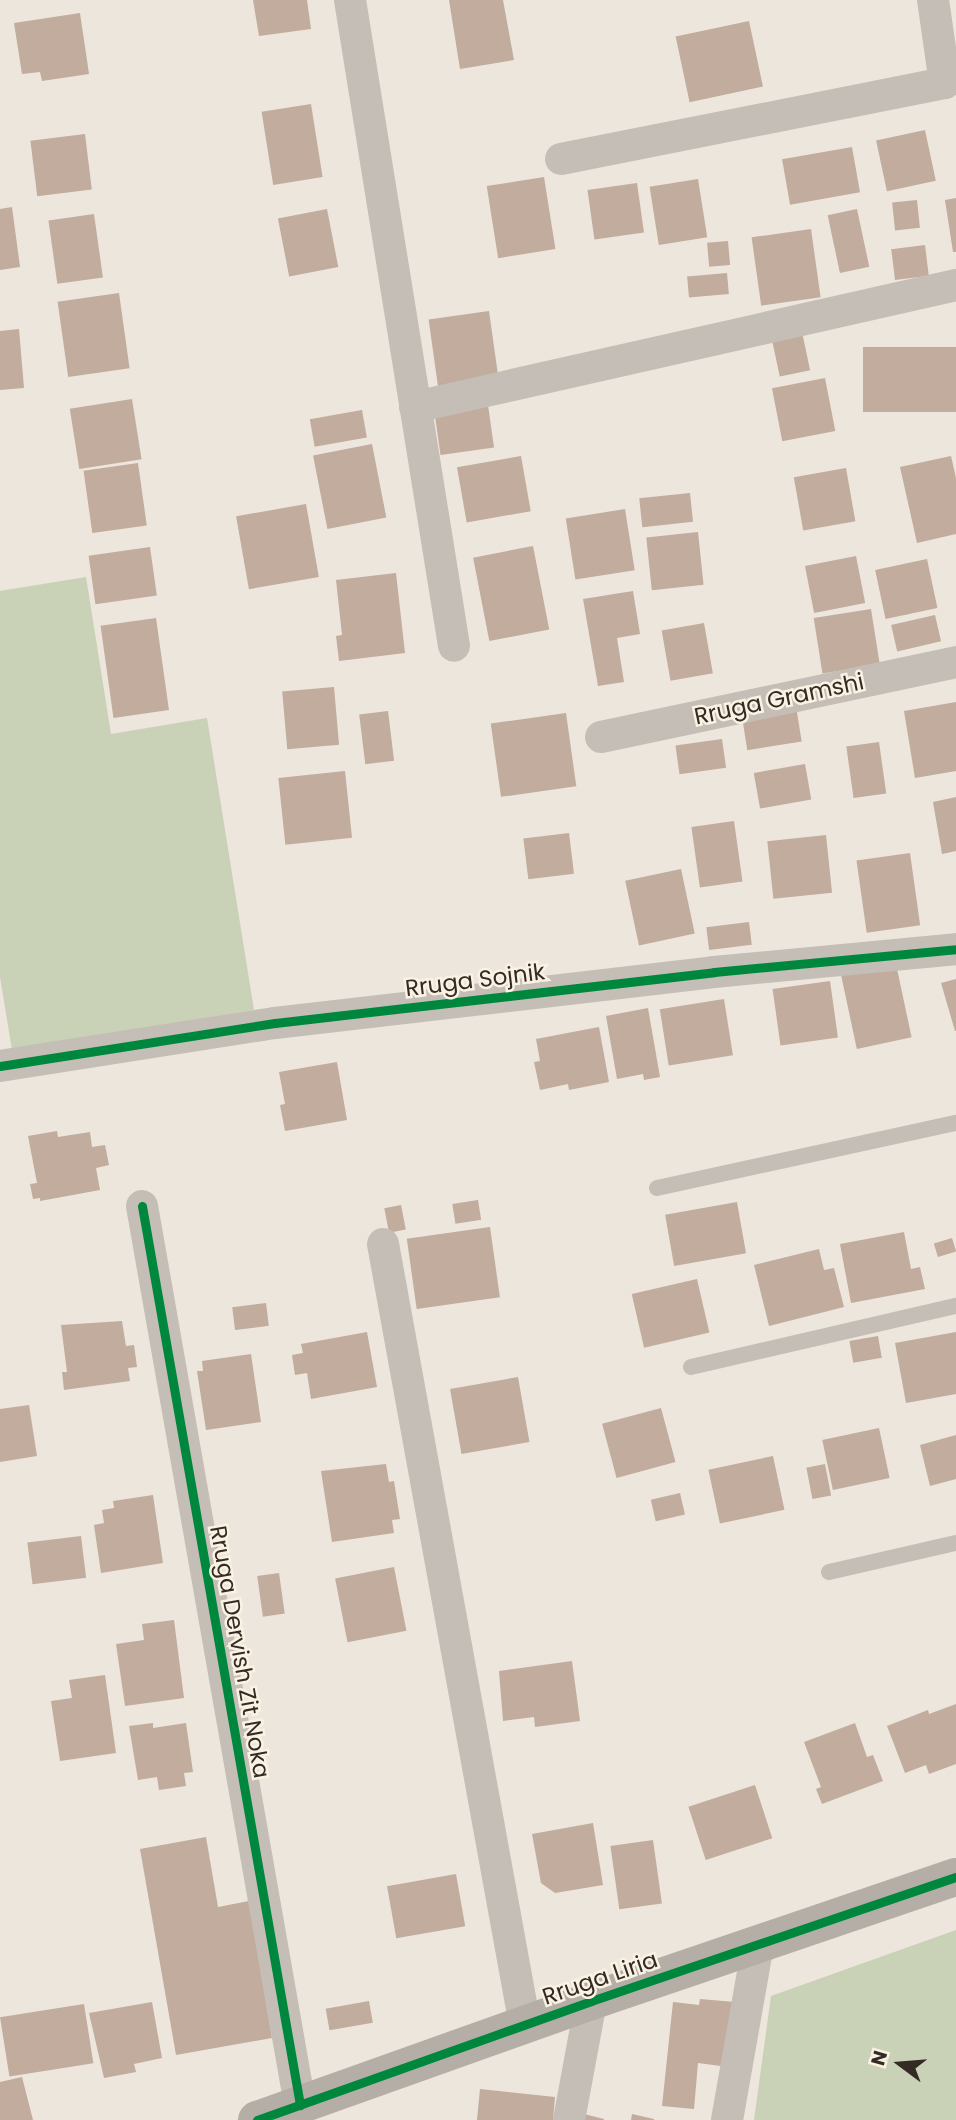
<!DOCTYPE html>
<html>
<head>
<meta charset="utf-8">
<style>
  body { margin:0 }
  #map { position:relative; width:956px; height:2120px; overflow:hidden; background:#ece6dc; font-family:Poppins,sans-serif }
  div>[style] { position:absolute }
  .green>* { inset:0; background:#c9d2b6 }
  .building>* { inset:0; background:#c1ac9d; transform-origin:0 0 }
  .lane>* { height:16px; margin:-8px; padding:0 8px; transform-origin:8px; border-radius:8px; background:#c4beb6 }
  .street>* { height:32px; margin:-16px; padding:0 16px; transform-origin:16px; border-radius:16px; background:#c4beb6 }
  .secondary>* { height:38px; margin:-19px; padding:0 19px; transform-origin:19px; border-radius:19px; background:#b5aea6 }
  .cycleway>* { height:9px; margin:-4.5px; padding:0 4.5px; transform-origin:4.5px; border-radius:4.5px; background:#00873e }
  span { translate:-50% -50%; white-space:nowrap; text-align:center; line-height:1.15; -webkit-text-stroke:5px #faf2e2; paint-order:stroke }
  .street-label { font-size:23px; color:#342b25 }
  .north { position:absolute; left:865px; top:2029px; width:70px; height:70px; -webkit-text-stroke:5px #faf2e2; paint-order:stroke; rotate:286deg; font-size:19px; font-weight:700; line-height:28px; text-align:center; color:#342b25 }
  .north::after { content:''; display:block; margin:auto; width:24px; height:32px; background:#342b25; clip-path:polygon(50% 0,100% 100%,50% 72%,0 100%) }
</style>
</head>
<body>
<div id="map">
  <div class="green">
    <div style="clip-path:polygon(86px 577px,111px 734px,207px 718px,254px 1010px,12px 1050px,0 977px,0 591px)"></div>
    <div style="clip-path:polygon(956px 1930px,956px 2120px,754px 2120px,771px 1996px)"></div>
  </div>
  <div class="building">
    <div style="clip-path:polygon(253px 0,307px 0,311px 29px,259px 36px)"></div>
    <div style="clip-path:polygon(449px 0,503px 0,514px 60px,460px 69px)"></div>
    <div style="clip-path:polygon(80px 13px,89px 74px,42px 81px,40px 72px,22px 74px,14px 23px)"></div>
    <div style="left:749px;top:21px;width:67px;height:75px;rotate:78deg"></div>
    <div style="left:311px;top:104px;width:74px;height:50px;rotate:81deg"></div>
    <div style="left:925px;top:130px;width:52px;height:50px;rotate:78deg"></div>
    <div style="left:85px;top:134px;width:56px;height:55px;rotate:83deg"></div>
    <div style="left:852px;top:147px;width:46px;height:71px;rotate:80deg"></div>
    <div style="left:544px;top:177px;width:73px;height:58px;rotate:81deg"></div>
    <div style="left:698px;top:179px;width:59px;height:49px;rotate:81deg"></div>
    <div style="left:637px;top:183px;width:50px;height:50px;rotate:82deg"></div>
    <div style="clip-path:polygon(956px 198px,956px 252px,953px 252px,945px 200px)"></div>
    <div style="left:917px;top:200px;width:28px;height:25px;rotate:84deg"></div>
    <div style="clip-path:polygon(12px 207px,20px 267px,0 270px,0 209px)"></div>
    <div style="left:327px;top:209px;width:59px;height:50px;rotate:79deg"></div>
    <div style="left:857px;top:209px;width:59px;height:30px;rotate:78deg"></div>
    <div style="left:94px;top:214px;width:64px;height:46px;rotate:82deg"></div>
    <div style="left:811px;top:229px;width:69px;height:60px;rotate:82deg"></div>
    <div style="left:728px;top:241px;width:24px;height:21px;rotate:85deg"></div>
    <div style="left:925px;top:245px;width:31px;height:34px;rotate:83deg"></div>
    <div style="left:727px;top:273px;width:21px;height:40px;rotate:85deg"></div>
    <div style="left:119px;top:293px;width:76px;height:62px;rotate:82deg"></div>
    <div style="left:489px;top:311px;width:74px;height:61px;rotate:82deg"></div>
    <div style="clip-path:polygon(19px 329px,24px 388px,0 390px,0 331px)"></div>
    <div style="left:802px;top:332px;width:39px;height:31px;rotate:78deg"></div>
    <div style="left:956px;top:347px;width:65px;height:93px;rotate:90deg"></div>
    <div style="left:825px;top:378px;width:54px;height:54px;rotate:79deg"></div>
    <div style="left:132px;top:399px;width:61px;height:63px;rotate:81deg"></div>
    <div style="left:488px;top:405px;width:43px;height:54px;rotate:82deg"></div>
    <div style="left:362px;top:410px;width:28px;height:53px;rotate:80deg"></div>
    <div style="left:372px;top:444px;width:75px;height:60px;rotate:79deg"></div>
    <div style="left:521px;top:456px;width:56px;height:65px;rotate:80deg"></div>
    <div style="clip-path:polygon(951px 456px,956px 478px,956px 534px,917px 543px,900px 467px)"></div>
    <div style="left:138px;top:463px;width:63px;height:55px;rotate:82deg"></div>
    <div style="left:846px;top:468px;width:54px;height:53px;rotate:80deg"></div>
    <div style="left:690px;top:493px;width:29px;height:51px;rotate:84deg"></div>
    <div style="left:306px;top:504px;width:74px;height:71px;rotate:80deg"></div>
    <div style="left:625px;top:509px;width:62px;height:60px;rotate:81deg"></div>
    <div style="left:698px;top:532px;width:53px;height:52px;rotate:84deg"></div>
    <div style="left:533px;top:546px;width:85px;height:61px;rotate:79deg"></div>
    <div style="left:150px;top:547px;width:49px;height:62px;rotate:82deg"></div>
    <div style="left:856px;top:556px;width:48px;height:52px;rotate:79deg"></div>
    <div style="left:927px;top:559px;width:50px;height:53px;rotate:78deg"></div>
    <div style="clip-path:polygon(396px 573px,405px 653px,339px 661px,336px 636px,342px 635px,336px 580px)"></div>
    <div style="clip-path:polygon(633px 591px,640px 634px,617px 638px,624px 682px,598px 686px,583px 599px)"></div>
    <div style="left:871px;top:609px;width:56px;height:58px;rotate:81deg"></div>
    <div style="left:935px;top:615px;width:27px;height:45px;rotate:77deg"></div>
    <div style="left:156px;top:618px;width:93px;height:56px;rotate:82deg"></div>
    <div style="left:704px;top:623px;width:51px;height:43px;rotate:80deg"></div>
    <div style="left:334px;top:687px;width:58px;height:52px;rotate:85deg"></div>
    <div style="clip-path:polygon(956px 702px,956px 771px,915px 778px,904px 711px)"></div>
    <div style="left:796px;top:706px;width:36px;height:55px;rotate:81deg"></div>
    <div style="left:388px;top:711px;width:50px;height:29px;rotate:83deg"></div>
    <div style="left:566px;top:713px;width:74px;height:76px;rotate:82deg"></div>
    <div style="left:722px;top:739px;width:29px;height:47px;rotate:82deg"></div>
    <div style="left:879px;top:742px;width:52px;height:33px;rotate:82deg"></div>
    <div style="left:805px;top:764px;width:36px;height:52px;rotate:80deg"></div>
    <div style="left:345px;top:771px;width:67px;height:67px;rotate:84deg"></div>
    <div style="clip-path:polygon(956px 797px,956px 851px,942px 854px,933px 802px)"></div>
    <div style="left:734px;top:821px;width:61px;height:43px;rotate:82deg"></div>
    <div style="left:569px;top:833px;width:41px;height:46px;rotate:83deg"></div>
    <div style="left:826px;top:835px;width:58px;height:59px;rotate:84deg"></div>
    <div style="left:910px;top:853px;width:73px;height:54px;rotate:82deg"></div>
    <div style="left:681px;top:869px;width:66px;height:57px;rotate:78deg"></div>
    <div style="left:749px;top:922px;width:23px;height:43px;rotate:83deg"></div>
    <div style="left:896px;top:964px;width:75px;height:56px;rotate:78deg"></div>
    <div style="clip-path:polygon(956px 979px,956px 1031px,955px 1031px,941px 983px)"></div>
    <div style="left:830px;top:981px;width:57px;height:58px;rotate:82deg"></div>
    <div style="left:724px;top:999px;width:57px;height:65px;rotate:81deg"></div>
    <div style="clip-path:polygon(648px 1008px,660px 1077px,644px 1080px,643px 1074px,617px 1079px,606px 1016px)"></div>
    <div style="clip-path:polygon(599px 1027px,609px 1082px,569px 1090px,568px 1084px,540px 1090px,534px 1062px,540px 1061px,536px 1039px)"></div>
    <div style="clip-path:polygon(337px 1062px,347px 1120px,285px 1131px,280px 1105px,285px 1104px,279px 1072px)"></div>
    <div style="clip-path:polygon(57px 1131px,58px 1137px,90px 1132px,92px 1147px,105px 1145px,109px 1165px,96px 1168px,100px 1190px,40px 1201px,40px 1198px,33px 1199px,30px 1184px,37px 1183px,28px 1136px)"></div>
    <div style="left:478px;top:1200px;width:20px;height:26px;rotate:81deg"></div>
    <div style="left:737px;top:1202px;width:52px;height:73px;rotate:80deg"></div>
    <div style="left:401px;top:1205px;width:25px;height:17px;rotate:79deg"></div>
    <div style="left:490px;top:1227px;width:71px;height:84px;rotate:82deg"></div>
    <div style="clip-path:polygon(904px 1232px,911px 1269px,920px 1267px,925px 1289px,851px 1303px,840px 1244px)"></div>
    <div style="left:952px;top:1238px;width:14px;height:19px;rotate:73deg"></div>
    <div style="clip-path:polygon(819px 1249px,824px 1270px,834px 1268px,844px 1307px,769px 1326px,754px 1265px)"></div>
    <div style="left:697px;top:1279px;width:55px;height:67px;rotate:77deg"></div>
    <div style="left:266px;top:1303px;width:23px;height:34px;rotate:83deg"></div>
    <div style="clip-path:polygon(122px 1321px,126px 1346px,134px 1345px,137px 1367px,128px 1368px,130px 1381px,64px 1390px,62px 1372px,67px 1372px,61px 1325px)"></div>
    <div style="clip-path:polygon(367px 1332px,377px 1387px,311px 1399px,307px 1373px,295px 1375px,292px 1355px,303px 1353px,301px 1344px)"></div>
    <div style="clip-path:polygon(956px 1332px,956px 1394px,906px 1403px,895px 1343px)"></div>
    <div style="left:878px;top:1336px;width:22px;height:29px;rotate:80deg"></div>
    <div style="clip-path:polygon(251px 1354px,261px 1422px,206px 1430px,197px 1371px,203px 1371px,202px 1361px)"></div>
    <div style="left:518px;top:1377px;width:66px;height:69px;rotate:80deg"></div>
    <div style="clip-path:polygon(29px 1405px,37px 1456px,0 1462px,0 1409px)"></div>
    <div style="left:661px;top:1408px;width:56px;height:61px;rotate:75deg"></div>
    <div style="left:879px;top:1428px;width:51px;height:58px;rotate:78deg"></div>
    <div style="clip-path:polygon(956px 1435px,956px 1479px,930px 1486px,920px 1445px)"></div>
    <div style="left:773px;top:1456px;width:55px;height:66px;rotate:78deg"></div>
    <div style="clip-path:polygon(386px 1464px,389px 1482px,394px 1481px,400px 1519px,392px 1520px,394px 1533px,332px 1542px,321px 1471px)"></div>
    <div style="left:825px;top:1464px;width:32px;height:19px;rotate:79deg"></div>
    <div style="left:680px;top:1493px;width:22px;height:30px;rotate:77deg"></div>
    <div style="clip-path:polygon(153px 1495px,163px 1563px,101px 1573px,94px 1525px,104px 1523px,102px 1510px,114px 1508px,113px 1501px)"></div>
    <div style="left:81px;top:1536px;width:42px;height:54px;rotate:83deg"></div>
    <div style="left:394px;top:1567px;width:65px;height:60px;rotate:79deg"></div>
    <div style="left:279px;top:1573px;width:41px;height:22px;rotate:82deg"></div>
    <div style="clip-path:polygon(174px 1620px,184px 1698px,125px 1706px,116px 1644px,144px 1640px,142px 1624px)"></div>
    <div style="clip-path:polygon(572px 1661px,580px 1721px,535px 1727px,534px 1717px,503px 1721px,499px 1671px)"></div>
    <div style="clip-path:polygon(105px 1675px,116px 1753px,60px 1761px,51px 1701px,72px 1698px,69px 1680px)"></div>
    <div style="clip-path:polygon(956px 1704px,956px 1764px,929px 1774px,926px 1765px,905px 1773px,887px 1726px,928px 1710px,929px 1714px)"></div>
    <div style="clip-path:polygon(153px 1723px,153px 1728px,186px 1723px,193px 1772px,184px 1773px,186px 1786px,159px 1790px,157px 1777px,138px 1780px,129px 1726px)"></div>
    <div style="clip-path:polygon(855px 1723px,867px 1757px,873px 1755px,883px 1781px,822px 1804px,816px 1789px,821px 1787px,804px 1742px)"></div>
    <div style="left:755px;top:1785px;width:56px;height:70px;rotate:72deg"></div>
    <div style="clip-path:polygon(593px 1823px,603px 1885px,555px 1893px,541px 1883px,532px 1834px)"></div>
    <div style="clip-path:polygon(206px 1837px,218px 1907px,249px 1901px,272px 2038px,176px 2055px,140px 1849px)"></div>
    <div style="left:653px;top:1840px;width:64px;height:43px;rotate:82deg"></div>
    <div style="left:456px;top:1874px;width:53px;height:70px;rotate:80deg"></div>
    <div style="clip-path:polygon(700px 1999px,735px 2002px,728px 2067px,698px 2063px,694px 2109px,662px 2106px,673px 2002px,699px 2005px)"></div>
    <div style="left:369px;top:2001px;width:22px;height:44px;rotate:80deg"></div>
    <div style="clip-path:polygon(152px 2002px,162px 2058px,134px 2064px,136px 2072px,104px 2078px,89px 2013px)"></div>
    <div style="left:84px;top:2004px;width:60px;height:85px;rotate:81deg"></div>
    <div style="clip-path:polygon(22px 2077px,33px 2120px,0 2120px,0 2082px)"></div>
    <div style="clip-path:polygon(480px 2089px,555px 2097px,553px 2120px,477px 2120px)"></div>
    <div style="clip-path:polygon(580px 2113px,604px 2119px,604px 2120px,579px 2120px)"></div>
    <div style="clip-path:polygon(632px 2114px,654px 2119px,654px 2120px,631px 2120px)"></div>
  </div>
  <div class="lane">
    <div style="left:657px;top:1188px;width:306px;rotate:-12.3deg"></div>
    <div style="left:691px;top:1367px;width:272px;rotate:-13deg"></div>
    <div style="left:829px;top:1572px;width:130px;rotate:-12.9deg"></div>
  </div>
  <div class="street">
    <div style="left:350px;top:0;width:654px;rotate:80.85deg"></div>
    <div style="left:561px;top:159px;width:391px;rotate:-11.2deg"></div>
    <div style="left:945px;top:83px;width:84px;rotate:-98.2deg"></div>
    <div style="left:415px;top:407px;width:555px;rotate:-12.71deg"></div>
    <div style="left:601px;top:737px;width:363px;rotate:-11.9deg"></div>
    <div style="left:0;top:1066px;width:278px;rotate:-8.9deg"></div>
    <div style="left:275px;top:1023px;width:442px;rotate:-6.6deg"></div>
    <div style="left:714px;top:972px;width:243px;rotate:-5.4deg"></div>
    <div style="left:142px;top:1206px;width:913px;rotate:80.03deg"></div>
    <div style="left:383px;top:1244px;width:794px;rotate:79.7deg"></div>
    <div style="left:569px;top:2120px;width:121px;rotate:-79.5deg"></div>
    <div style="left:727px;top:2120px;width:179px;rotate:-80deg"></div>
  </div>
  <div class="secondary">
    <div style="left:257px;top:2120px;width:355px;rotate:-19.6deg"></div>
    <div style="left:591px;top:2001px;width:385px;rotate:-18.8deg"></div>
  </div>
  <div class="cycleway">
    <div style="left:0;top:1066px;width:278px;rotate:-8.9deg"></div>
    <div style="left:275px;top:1023px;width:442px;rotate:-6.6deg"></div>
    <div style="left:714px;top:972px;width:243px;rotate:-5.4deg"></div>
    <div style="left:142px;top:1206px;width:913px;rotate:80.03deg"></div>
    <div style="left:257px;top:2120px;width:355px;rotate:-19.6deg"></div>
    <div style="left:591px;top:2001px;width:385px;rotate:-18.8deg"></div>
  </div>
  <div class="street-label">
    <span style="left:779px;top:699px;rotate:-12deg">Rruga Gramshi</span>
    <span style="left:475px;top:980px;rotate:-7deg">Rruga Sojnik</span>
    <span style="left:240px;top:1652px;rotate:80deg">Rruga Dervish Zit Noka</span>
    <span style="left:600px;top:1978px;rotate:-19deg">Rruga Liria</span>
  </div>
  <div class="north">N</div>
</div>
</body>
</html>
